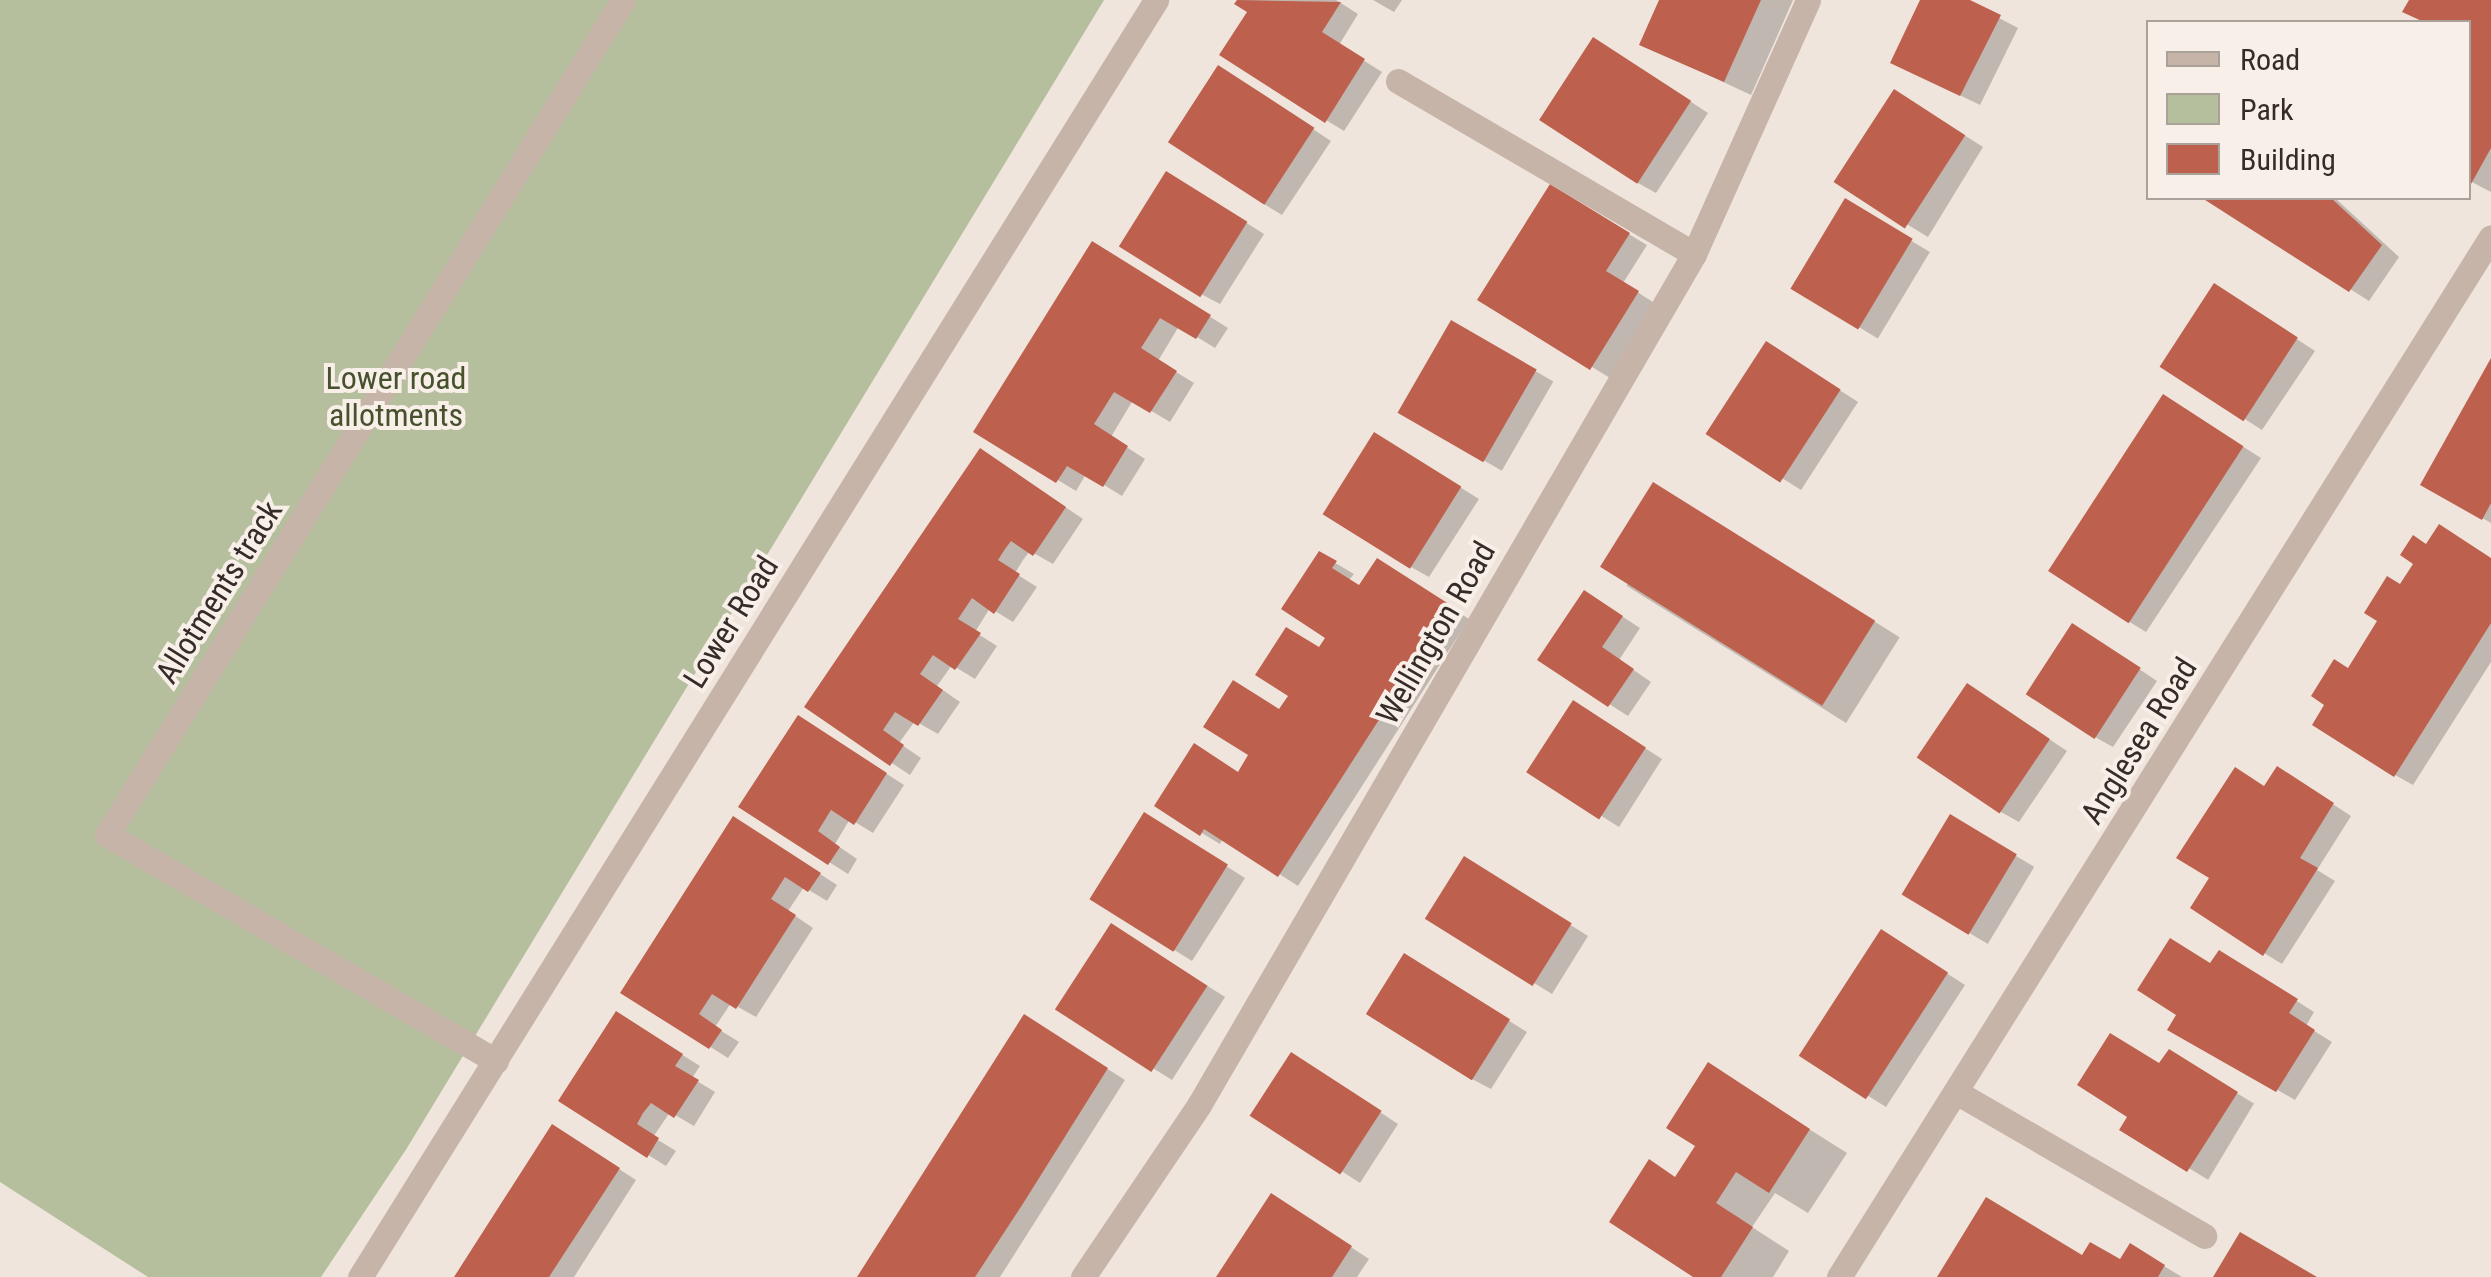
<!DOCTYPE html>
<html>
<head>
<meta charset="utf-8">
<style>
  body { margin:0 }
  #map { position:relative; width:2491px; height:1277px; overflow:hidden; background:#f0e5dc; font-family:"Roboto Condensed",sans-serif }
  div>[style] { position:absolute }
  .green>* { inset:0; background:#b5be9d }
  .shadow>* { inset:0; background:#0003; transform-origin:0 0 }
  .building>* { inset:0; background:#bd604d; transform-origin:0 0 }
  .minor>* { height:25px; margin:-12.5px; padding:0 12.5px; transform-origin:12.5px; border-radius:12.5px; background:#c7b4a9 }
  span { translate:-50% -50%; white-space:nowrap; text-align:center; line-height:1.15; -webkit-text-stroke:8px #f8efe8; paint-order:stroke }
  .park-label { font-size:32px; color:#47512e }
  .street-label { font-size:32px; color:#352b28 }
  .legend { position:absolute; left:2146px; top:20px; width:325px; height:180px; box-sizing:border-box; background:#f8efe8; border:2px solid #aaa19b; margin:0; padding:12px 18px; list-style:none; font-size:30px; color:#352b28 }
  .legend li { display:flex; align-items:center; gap:20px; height:50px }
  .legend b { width:50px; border:2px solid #aaa19b }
</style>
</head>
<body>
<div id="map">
  <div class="green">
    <div style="clip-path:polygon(0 0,1104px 0,407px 1148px,321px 1277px,148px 1277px,0 1182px)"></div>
  </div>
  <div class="shadow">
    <div style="clip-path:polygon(1240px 0,1336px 0,1358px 14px,1339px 45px,1382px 72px,1344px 131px,1326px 120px)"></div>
    <div style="clip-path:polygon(1373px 0,1402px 0,1394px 12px)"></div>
    <div style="clip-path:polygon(1662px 0,1793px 0,1751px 95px,1642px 44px)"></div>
    <div style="clip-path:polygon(1923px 0,1965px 0,2018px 28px,1980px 105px,1912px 72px)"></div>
    <div style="clip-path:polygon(2412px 0,2491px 0,2491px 192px,2468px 180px,2468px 22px,2426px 22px,2406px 11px)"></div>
    <div style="clip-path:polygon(1612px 50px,1708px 113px,1656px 193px,1638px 183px)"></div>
    <div style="clip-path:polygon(1237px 79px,1331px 141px,1282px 215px,1264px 204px)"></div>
    <div style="clip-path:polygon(1913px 103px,1983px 147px,1928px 237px,1839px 183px)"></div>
    <div style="clip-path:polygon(1185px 184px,1264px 234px,1220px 304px,1201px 294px)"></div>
    <div style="clip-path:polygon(1550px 187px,1647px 245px,1623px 283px,1656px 304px,1610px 378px,1481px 299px)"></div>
    <div style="clip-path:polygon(2207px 198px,2335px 198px,2399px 257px,2369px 301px)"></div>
    <div style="left:1845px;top:201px;width:99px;height:101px;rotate:31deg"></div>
    <div style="clip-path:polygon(1111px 255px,1228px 328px,1215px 348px,1179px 326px,1158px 361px,1194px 383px,1170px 422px,1133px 400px,1111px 437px,1145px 459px,1122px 496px,1086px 474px,1076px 491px,977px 431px)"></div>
    <div style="clip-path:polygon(2233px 297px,2315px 351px,2262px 430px,2162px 366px)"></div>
    <div style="left:1452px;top:323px;width:117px;height:103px;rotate:30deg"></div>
    <div style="clip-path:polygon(1785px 355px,1858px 402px,1801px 490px,1710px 433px)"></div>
    <div style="clip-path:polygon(2491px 363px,2491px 523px,2423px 484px)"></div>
    <div style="clip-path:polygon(2182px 408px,2261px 458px,2146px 632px,2128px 621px)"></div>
    <div style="clip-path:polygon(1394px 446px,1479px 499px,1429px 577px,1411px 567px)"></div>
    <div style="clip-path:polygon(999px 462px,1083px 519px,1053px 564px,1030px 551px,1023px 560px,1015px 573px,1037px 587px,1013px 622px,990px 608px,975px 632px,997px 646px,975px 679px,952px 665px,937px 686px,960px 702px,938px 734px,915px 721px,899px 743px,921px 758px,910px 775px,807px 707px)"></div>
    <div style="left:1680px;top:500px;width:259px;height:101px;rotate:32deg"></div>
    <div style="clip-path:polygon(2428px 547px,2491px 560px,2491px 662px,2413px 785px,2395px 775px,2349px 671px)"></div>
    <div style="clip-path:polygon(1320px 554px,1354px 574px,1349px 580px,1361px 588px,1396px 572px,1469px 619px,1298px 886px,1223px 838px,1220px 844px,1157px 806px,1240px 774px,1280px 712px,1329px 637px)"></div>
    <div style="clip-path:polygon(1603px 604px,1640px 628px,1619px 660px,1651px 682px,1628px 716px,1540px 660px)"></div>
    <div style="clip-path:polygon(2091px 637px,2157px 681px,2113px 747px,2095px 737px)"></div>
    <div style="clip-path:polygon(1986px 697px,2067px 751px,2019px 822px,2001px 812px)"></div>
    <div style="clip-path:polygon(1592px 714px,1662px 759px,1619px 827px,1530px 771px)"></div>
    <div style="clip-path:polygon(817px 729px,904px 785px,873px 833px,850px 819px,835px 844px,857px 859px,848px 874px,742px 807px)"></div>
    <div style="clip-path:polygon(2296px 780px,2351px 816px,2317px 870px,2335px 881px,2282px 964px,2264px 953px,2265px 788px)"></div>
    <div style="left:1951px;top:817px;width:97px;height:90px;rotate:31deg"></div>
    <div style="clip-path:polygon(1163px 826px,1245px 878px,1192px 961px,1091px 898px)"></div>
    <div style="clip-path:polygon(752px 830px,837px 885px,827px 901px,804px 887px,788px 911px,813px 928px,756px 1017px,731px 1003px,715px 1027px,739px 1042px,728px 1058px,623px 992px)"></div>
    <div style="clip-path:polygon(1483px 870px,1588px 936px,1552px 994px,1429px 918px)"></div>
    <div style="clip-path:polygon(1130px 937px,1225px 997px,1172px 1080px,1058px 1009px)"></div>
    <div style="clip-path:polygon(1900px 943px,1965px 985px,1886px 1107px,1803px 1055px)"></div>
    <div style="clip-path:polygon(2238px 964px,2314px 1012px,2306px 1026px,2332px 1042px,2295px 1100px,2171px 1029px,2212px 966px)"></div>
    <div style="clip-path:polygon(1423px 967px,1527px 1032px,1491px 1089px,1472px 1079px)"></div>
    <div style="clip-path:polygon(635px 1025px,700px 1066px,692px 1078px,715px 1092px,694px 1126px,670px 1112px,662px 1124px,653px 1137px,676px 1151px,666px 1166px,561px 1101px)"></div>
    <div style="clip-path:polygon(1043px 1028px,1125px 1080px,1000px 1277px,860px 1277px)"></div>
    <div style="left:2170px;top:1053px;width:98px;height:89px;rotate:31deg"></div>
    <div style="clip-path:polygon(1310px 1066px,1398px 1124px,1360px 1183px,1253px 1114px)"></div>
    <div style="clip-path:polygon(1709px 1066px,1847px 1153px,1808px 1213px,1775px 1193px,1752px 1227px,1789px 1251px,1773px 1277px,1697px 1277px,1677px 1178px,1698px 1145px)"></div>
    <div style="clip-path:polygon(571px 1138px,636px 1180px,574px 1277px,457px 1277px)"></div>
    <div style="clip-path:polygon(1290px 1207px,1369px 1259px,1357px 1277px,1219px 1277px)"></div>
    <div style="clip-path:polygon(2131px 1246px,2182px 1277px,1940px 1277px,2083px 1258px,2121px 1263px)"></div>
  </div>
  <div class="building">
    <div style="clip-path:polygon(1237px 0,1341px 2px,1322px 32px,1365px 59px,1325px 123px,1219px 55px,1247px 12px,1234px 4px)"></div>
    <div style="clip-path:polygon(1659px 0,1761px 0,1724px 82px,1639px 45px)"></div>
    <div style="clip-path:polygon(1920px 0,1970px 0,2001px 15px,1960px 96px,1890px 63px)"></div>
    <div style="clip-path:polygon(2409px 0,2491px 0,2491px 148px,2471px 184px,2468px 22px,2424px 22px,2402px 12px)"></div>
    <div style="left:1593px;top:37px;width:117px;height:99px;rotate:33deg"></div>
    <div style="left:1218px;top:65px;width:115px;height:92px;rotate:33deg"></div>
    <div style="left:1894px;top:89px;width:85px;height:111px;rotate:33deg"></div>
    <div style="left:1166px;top:171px;width:96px;height:89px;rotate:32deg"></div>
    <div style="clip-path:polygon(1550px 184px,1630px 233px,1606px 271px,1639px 291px,1590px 370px,1477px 300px)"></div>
    <div style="left:1845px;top:198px;width:79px;height:106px;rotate:31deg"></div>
    <div style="clip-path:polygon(2202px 198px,2331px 198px,2382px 245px,2349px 292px)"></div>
    <div style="clip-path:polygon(1092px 241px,1211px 315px,1196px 339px,1160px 318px,1141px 348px,1177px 371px,1150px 413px,1114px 392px,1094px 424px,1128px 446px,1103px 487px,1067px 466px,1056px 483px,973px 432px)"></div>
    <div style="left:2214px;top:283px;width:100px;height:100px;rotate:33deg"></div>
    <div style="left:1451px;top:320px;width:99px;height:107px;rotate:30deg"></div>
    <div style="left:1766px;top:341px;width:89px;height:111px;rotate:33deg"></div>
    <div style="clip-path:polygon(2491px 358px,2491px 503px,2482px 520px,2420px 485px)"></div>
    <div style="left:2163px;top:394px;width:96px;height:211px;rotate:33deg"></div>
    <div style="left:1374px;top:432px;width:103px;height:97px;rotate:32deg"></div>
    <div style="clip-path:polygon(980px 448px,1066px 507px,1033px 556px,1011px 541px,1005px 549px,998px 560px,1020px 574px,994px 614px,972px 598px,958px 619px,981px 633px,955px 670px,933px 655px,920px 674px,943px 690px,918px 726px,895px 712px,883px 730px,904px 745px,890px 766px,804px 707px)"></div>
    <div style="left:1653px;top:482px;width:262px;height:100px;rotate:32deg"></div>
    <div style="clip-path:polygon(2439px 524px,2491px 558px,2491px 623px,2394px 777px,2312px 725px,2324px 705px,2311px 696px,2334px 659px,2348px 668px,2377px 621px,2364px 613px,2387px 576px,2400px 584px,2413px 564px,2400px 555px,2413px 535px,2426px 544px)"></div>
    <div style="clip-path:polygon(1319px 551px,1337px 561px,1332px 568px,1359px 585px,1377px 558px,1452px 606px,1278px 877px,1204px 829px,1200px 836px,1154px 806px,1194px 743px,1238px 772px,1248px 755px,1203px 727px,1233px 680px,1279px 709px,1288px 696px,1255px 675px,1286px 627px,1319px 647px,1325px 638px,1281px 609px)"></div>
    <div style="clip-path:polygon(1584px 590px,1623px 616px,1602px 647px,1634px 669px,1608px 707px,1537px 660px)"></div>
    <div style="left:2072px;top:623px;width:82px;height:85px;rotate:33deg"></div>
    <div style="left:1967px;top:683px;width:100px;height:90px;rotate:34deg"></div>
    <div style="left:1573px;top:700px;width:87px;height:86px;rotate:33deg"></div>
    <div style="clip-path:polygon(798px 715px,887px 773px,854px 825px,831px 810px,818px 831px,840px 847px,828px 865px,738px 807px)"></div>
    <div style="clip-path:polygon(2277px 766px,2334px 803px,2300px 858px,2318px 868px,2263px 956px,2190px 908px,2209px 878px,2176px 858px,2235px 767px,2264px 786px)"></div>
    <div style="left:1144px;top:812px;width:99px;height:103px;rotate:32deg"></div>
    <div style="left:1950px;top:814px;width:78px;height:94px;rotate:31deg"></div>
    <div style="clip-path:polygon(733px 816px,821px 873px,808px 892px,785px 877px,771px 899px,796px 915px,736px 1009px,712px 994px,699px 1014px,722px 1030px,709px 1049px,620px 993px)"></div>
    <div style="left:1464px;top:856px;width:127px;height:74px;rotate:32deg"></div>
    <div style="left:1111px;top:923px;width:115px;height:103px;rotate:33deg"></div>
    <div style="left:1881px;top:929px;width:80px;height:151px;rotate:33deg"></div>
    <div style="clip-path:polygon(2170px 938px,2210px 963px,2219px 950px,2298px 999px,2289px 1013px,2315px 1030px,2276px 1092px,2167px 1030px,2176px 1015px,2137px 990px)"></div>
    <div style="left:1404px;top:953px;width:125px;height:72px;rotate:32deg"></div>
    <div style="clip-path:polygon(616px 1011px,683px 1054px,675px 1066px,699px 1080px,674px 1118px,651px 1103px,643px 1113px,637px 1124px,659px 1138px,647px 1158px,558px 1101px)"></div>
    <div style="clip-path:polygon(1024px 1014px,1108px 1068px,1024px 1202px,975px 1277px,857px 1277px)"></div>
    <div style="clip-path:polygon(2110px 1033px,2159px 1063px,2169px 1049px,2238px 1092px,2187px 1172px,2119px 1130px,2127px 1117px,2077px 1085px)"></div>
    <div style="left:1291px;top:1052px;width:108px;height:76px;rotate:33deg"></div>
    <div style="clip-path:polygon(1708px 1062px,1810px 1129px,1769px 1193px,1736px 1172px,1716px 1203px,1753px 1227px,1721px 1277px,1693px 1277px,1609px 1222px,1649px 1159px,1675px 1177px,1695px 1146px,1666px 1128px)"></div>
    <div style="clip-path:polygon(552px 1124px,620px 1168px,560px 1260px,549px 1277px,454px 1277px)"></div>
    <div style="clip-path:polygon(1271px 1193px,1352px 1246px,1332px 1277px,1216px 1277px)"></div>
    <div style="clip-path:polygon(1986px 1197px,2082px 1255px,2090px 1242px,2120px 1259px,2130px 1243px,2165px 1265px,2158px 1277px,1937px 1277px)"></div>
    <div style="clip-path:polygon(2240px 1232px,2317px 1277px,2213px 1277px)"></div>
  </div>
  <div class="minor">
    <div style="left:1398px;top:81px;width:343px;rotate:30.3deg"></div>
    <div style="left:496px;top:1061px;width:450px;rotate:-149.8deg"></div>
    <div style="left:107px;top:835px;width:982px;rotate:-58.29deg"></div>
    <div style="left:1956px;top:1092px;width:287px;rotate:30.1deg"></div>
    <div style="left:360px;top:1277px;width:1505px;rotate:-58.06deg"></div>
    <div style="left:1083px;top:1277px;width:207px;rotate:-56deg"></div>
    <div style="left:1199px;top:1105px;width:984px;rotate:-59.81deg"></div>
    <div style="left:1694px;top:254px;width:278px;rotate:-65.8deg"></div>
    <div style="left:1839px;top:1277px;width:1227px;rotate:-57.92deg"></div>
  </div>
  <div class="park-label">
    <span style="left:396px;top:397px">Lower road<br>allotments</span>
  </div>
  <div class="street-label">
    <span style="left:219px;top:592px;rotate:-58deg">Allotments track</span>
    <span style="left:731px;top:622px;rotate:-58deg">Lower Road</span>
    <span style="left:1436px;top:633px;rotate:-60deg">Wellington Road</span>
    <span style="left:2139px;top:741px;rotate:-58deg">Anglesea Road</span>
  </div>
  <ul class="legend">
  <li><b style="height:12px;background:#c7b4a9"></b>Road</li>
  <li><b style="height:28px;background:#b5be9d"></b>Park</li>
  <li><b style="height:28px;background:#bd604d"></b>Building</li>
  </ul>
</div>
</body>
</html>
